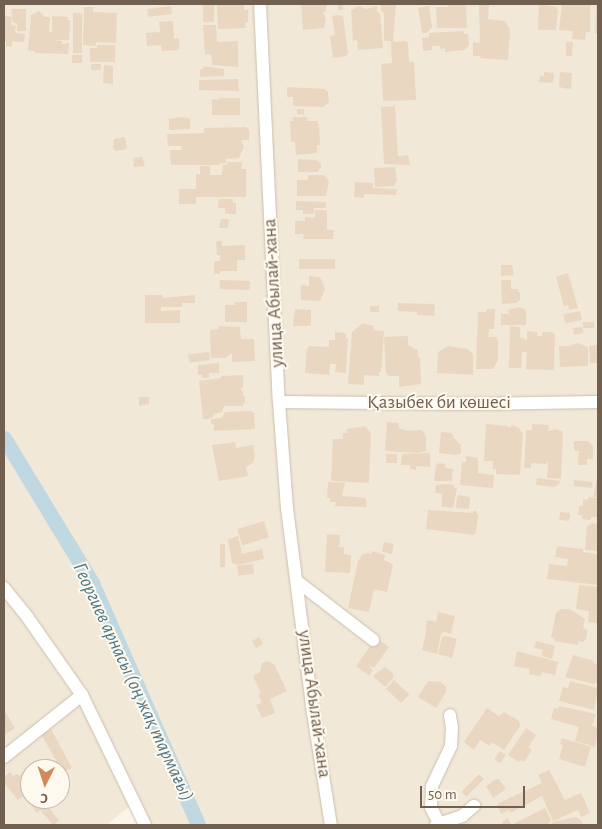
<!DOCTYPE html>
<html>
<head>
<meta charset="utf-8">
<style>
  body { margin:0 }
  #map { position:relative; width:602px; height:829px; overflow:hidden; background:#faf5e8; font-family:"Alegreya Sans",sans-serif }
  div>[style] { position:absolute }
  .residential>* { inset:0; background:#f1e8d7 }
  .canal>* { height:15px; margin:-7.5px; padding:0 7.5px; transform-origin:7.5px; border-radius:7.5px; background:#bfd8e1 }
  .building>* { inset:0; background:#ead7c1; transform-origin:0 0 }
  .roads { filter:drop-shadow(0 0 1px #cbbeaf) drop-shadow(0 0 1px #cbbeaf) }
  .street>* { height:12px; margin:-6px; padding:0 6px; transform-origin:6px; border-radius:6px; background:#fff }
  span { translate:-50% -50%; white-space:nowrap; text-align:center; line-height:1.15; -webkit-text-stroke:4px #fdf9ee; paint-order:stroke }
  .street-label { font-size:19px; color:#715f4f }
  .water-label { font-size:20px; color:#4f7788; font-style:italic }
  .frame { position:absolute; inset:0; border:5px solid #715f4f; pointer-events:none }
  .north { position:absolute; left:20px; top:759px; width:50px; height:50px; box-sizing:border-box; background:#fdf9ee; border:1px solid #c5bbae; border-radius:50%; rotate:184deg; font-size:14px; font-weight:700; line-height:20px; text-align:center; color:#715f4f }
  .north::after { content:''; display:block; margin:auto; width:18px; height:22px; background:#d5875c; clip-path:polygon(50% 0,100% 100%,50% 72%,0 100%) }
  .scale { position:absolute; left:420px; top:786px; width:105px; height:22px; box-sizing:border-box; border:2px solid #715f4f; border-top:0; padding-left:6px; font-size:15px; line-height:18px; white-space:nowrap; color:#715f4f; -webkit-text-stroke:4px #fdf9ee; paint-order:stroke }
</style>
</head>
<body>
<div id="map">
  <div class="residential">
    <div style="clip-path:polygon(evenodd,4px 4px,598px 4px,598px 825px,145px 825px,134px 803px,106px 825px,4px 825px,4px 4px,30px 769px,60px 769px,60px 799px,30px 799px,30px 769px)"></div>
  </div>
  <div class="canal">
    <div style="left:4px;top:438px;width:170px;rotate:58.7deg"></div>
    <div style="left:92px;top:583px;width:264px;rotate:66.3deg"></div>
  </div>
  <div class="building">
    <div style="clip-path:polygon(217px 4px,244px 4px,244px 10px,248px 10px,248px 22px,245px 22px,246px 28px,218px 29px)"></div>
    <div style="clip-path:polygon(301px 4px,326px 4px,326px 12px,323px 12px,326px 19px,324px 28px,303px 30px)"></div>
    <div style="left:338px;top:4px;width:5px;height:6px"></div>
    <div style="clip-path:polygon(381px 4px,396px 4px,393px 42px,406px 41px,408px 43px,409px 62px,414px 62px,416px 100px,383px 101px,381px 64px,392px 63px,391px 41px,384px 41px,384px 13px,381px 10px)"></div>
    <div style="clip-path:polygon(448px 4px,466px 4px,467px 28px,437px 28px,436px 7px,447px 7px,448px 10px)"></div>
    <div style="clip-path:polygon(479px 4px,489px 4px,488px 19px,505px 21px,510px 29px,508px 60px,480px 58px,481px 56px,473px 56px,473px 42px,480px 43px)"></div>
    <div style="clip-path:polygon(539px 4px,556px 7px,558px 11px,556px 30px,538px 30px)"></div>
    <div style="clip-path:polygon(562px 4px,590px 4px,590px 32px,586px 32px,585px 40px,572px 39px,573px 31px,559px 30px)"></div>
    <div style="clip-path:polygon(598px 4px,598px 33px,595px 33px,596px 5px)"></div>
    <div style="left:203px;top:5px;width:11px;height:17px"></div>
    <div style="left:171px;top:6px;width:8px;height:24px;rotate:83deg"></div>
    <div style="clip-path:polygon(359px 6px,367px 9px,377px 6px,377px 12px,380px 13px,383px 48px,358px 50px,357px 40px,353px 41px,351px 10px)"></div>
    <div style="clip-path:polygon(429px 6px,432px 27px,427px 33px,422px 33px,418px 8px)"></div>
    <div style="clip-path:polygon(84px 7px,93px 7px,93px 12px,117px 13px,116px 43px,96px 42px,96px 46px,83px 45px)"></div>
    <div style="clip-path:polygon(11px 9px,26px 9px,26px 31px,17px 31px,17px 23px,13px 23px)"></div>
    <div style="clip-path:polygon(39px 11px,45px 17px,50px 17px,49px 32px,52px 32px,52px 16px,68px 17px,68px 20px,70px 20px,69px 40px,51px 40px,62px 41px,62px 44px,69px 43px,68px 54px,35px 53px,35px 51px,28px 50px,31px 15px)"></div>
    <div style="left:73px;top:13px;width:9px;height:40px"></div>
    <div style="clip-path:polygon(4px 15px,12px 17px,11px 25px,16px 26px,15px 33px,25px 34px,24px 42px,12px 41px,12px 47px,6px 46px,6px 42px,4px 42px)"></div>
    <div style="clip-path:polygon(338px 15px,343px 16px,348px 53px,346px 56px,333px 58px,330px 36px,335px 35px,332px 16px)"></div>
    <div style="clip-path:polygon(173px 21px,174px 39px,179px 38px,179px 50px,162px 51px,161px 45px,147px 46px,146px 33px,160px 32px,159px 22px)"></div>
    <div style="clip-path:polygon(203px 25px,216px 25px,217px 42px,238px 41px,238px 67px,212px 65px,211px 54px,205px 54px)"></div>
    <div style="clip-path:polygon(464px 31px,464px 34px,468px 34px,469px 46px,464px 50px,445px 52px,445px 48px,440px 49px,440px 46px,432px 46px,432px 50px,423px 51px,422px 38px,429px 37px,429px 33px)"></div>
    <div style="clip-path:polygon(566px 42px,573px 42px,572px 56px,566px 56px)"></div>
    <div style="clip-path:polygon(97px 45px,115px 45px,115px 62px,90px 62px,90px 48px,97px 48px)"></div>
    <div style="left:72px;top:55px;width:10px;height:8px"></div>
    <div style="left:91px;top:64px;width:10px;height:6px"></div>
    <div style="clip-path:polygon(104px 65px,113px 66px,113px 84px,103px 83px)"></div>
    <div style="clip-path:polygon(203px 66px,224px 69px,224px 76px,200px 77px,200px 69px,203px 69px)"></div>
    <div style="clip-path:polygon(544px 72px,554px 73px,553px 83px,539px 82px,540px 76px,544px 76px)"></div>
    <div style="clip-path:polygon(560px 72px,572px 73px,571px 89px,562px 88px,559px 86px)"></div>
    <div style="clip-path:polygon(238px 79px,239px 91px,199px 90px,199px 80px)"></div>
    <div style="clip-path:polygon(287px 87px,325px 89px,328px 92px,329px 102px,323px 107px,293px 106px,293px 97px,287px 97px)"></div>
    <div style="clip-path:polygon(219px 98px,240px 98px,240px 115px,212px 115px,212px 99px,219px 100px)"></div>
    <div style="clip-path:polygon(395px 106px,398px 156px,408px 155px,410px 165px,384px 164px,381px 107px)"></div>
    <div style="clip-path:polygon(297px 109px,304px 109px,304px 115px,297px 114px)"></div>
    <div style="clip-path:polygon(181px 117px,190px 119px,190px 129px,169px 130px,169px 119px)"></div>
    <div style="clip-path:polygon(293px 117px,307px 117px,307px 121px,317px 121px,319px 124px,320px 145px,317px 145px,317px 153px,296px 155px,295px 142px,291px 142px,290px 121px,293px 121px)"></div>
    <div style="clip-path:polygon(246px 127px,249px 130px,249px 140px,241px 140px,244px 147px,239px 158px,226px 159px,226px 163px,220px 163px,220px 165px,171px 165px,170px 150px,182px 150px,181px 146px,168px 146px,167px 134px,204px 133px,204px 128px)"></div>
    <div style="clip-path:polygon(125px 137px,127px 149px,116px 151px,113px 149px,114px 139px)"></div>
    <div style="clip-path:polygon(142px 157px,145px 166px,134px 167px,133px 158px)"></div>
    <div style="clip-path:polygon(298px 159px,316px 160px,321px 164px,321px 167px,317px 172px,298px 172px)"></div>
    <div style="clip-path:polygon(227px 162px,242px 162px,241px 169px,246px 169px,246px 197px,196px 197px,196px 204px,179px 204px,179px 189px,196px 189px,196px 174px,200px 174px,200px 166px,210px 166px,210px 175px,222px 175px,223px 164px,227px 165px)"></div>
    <div style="clip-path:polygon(395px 167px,397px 181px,394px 186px,375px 187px,374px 168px)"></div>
    <div style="clip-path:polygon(308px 175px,324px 175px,329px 181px,326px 196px,297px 196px,297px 180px,308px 180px)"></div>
    <div style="clip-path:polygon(355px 182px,373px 183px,373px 188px,397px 189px,396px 195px,364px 194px,364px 198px,354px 197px)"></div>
    <div style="clip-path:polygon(219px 199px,233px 199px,233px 203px,236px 203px,236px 214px,225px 214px,225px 208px,218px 208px)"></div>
    <div style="clip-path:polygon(296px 201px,326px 202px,326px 208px,314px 208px,314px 214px,303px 214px,303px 210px,296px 210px)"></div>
    <div style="clip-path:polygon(315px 210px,327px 210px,327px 230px,334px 230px,333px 239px,303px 239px,304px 234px,295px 234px,295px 221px,305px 221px,305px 217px,315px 218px)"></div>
    <div style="clip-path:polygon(221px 219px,229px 219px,228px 228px,219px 228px)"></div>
    <div style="clip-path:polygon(216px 241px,222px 241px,222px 246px,245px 245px,245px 260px,237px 260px,237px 271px,220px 271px,220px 274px,214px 274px,214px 261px,220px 261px,220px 255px,217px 255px)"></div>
    <div style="left:335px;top:259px;width:10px;height:36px;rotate:90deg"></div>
    <div style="clip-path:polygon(501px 265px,512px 265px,514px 275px,501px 276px)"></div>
    <div style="clip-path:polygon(568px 273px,578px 308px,569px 310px,568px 305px,564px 306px,556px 277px)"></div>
    <div style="clip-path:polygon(309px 276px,320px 277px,325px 289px,320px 301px,301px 300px,301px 285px,309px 286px)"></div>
    <div style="left:220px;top:280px;width:30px;height:9px;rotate:2deg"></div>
    <div style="clip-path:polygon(501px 280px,511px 280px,511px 289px,517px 289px,520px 293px,520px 300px,516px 303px,502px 304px)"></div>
    <div style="clip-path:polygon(145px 295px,162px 295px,163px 298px,195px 295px,195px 303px,182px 303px,182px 307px,161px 307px,161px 311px,180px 310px,180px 323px,145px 323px)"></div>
    <div style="clip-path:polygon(235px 302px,247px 302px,247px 322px,225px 322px,225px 305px,235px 305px)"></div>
    <div style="clip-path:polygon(398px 303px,433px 304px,435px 306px,434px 316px,417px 315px,417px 312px,398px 311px)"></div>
    <div style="left:370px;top:306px;width:9px;height:6px"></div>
    <div style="clip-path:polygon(519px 307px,526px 310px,526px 325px,501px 325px,501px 314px,509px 314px,508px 310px)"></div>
    <div style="clip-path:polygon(295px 309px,311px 310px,311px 326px,293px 326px)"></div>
    <div style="clip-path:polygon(486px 309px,495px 309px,494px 329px,489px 329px,488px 337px,496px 337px,498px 342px,498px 360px,493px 369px,476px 369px,478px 312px,486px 312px)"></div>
    <div style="left:580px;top:311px;width:9px;height:17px;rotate:77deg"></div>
    <div style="left:583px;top:322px;width:11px;height:6px"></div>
    <div style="clip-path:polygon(363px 323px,373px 326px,374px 330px,384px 331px,381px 372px,379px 372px,379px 376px,364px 375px,364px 385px,348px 384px,352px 332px)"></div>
    <div style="clip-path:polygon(219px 326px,240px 327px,241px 339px,254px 339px,255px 361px,232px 362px,232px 353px,225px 358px,211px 358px,210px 330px,219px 329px)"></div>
    <div style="clip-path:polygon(510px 326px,520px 327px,520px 337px,527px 340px,527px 331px,537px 332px,537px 336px,542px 336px,542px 332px,552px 332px,555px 335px,554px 370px,526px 369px,527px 352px,522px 352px,521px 368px,509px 368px)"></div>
    <div style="clip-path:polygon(582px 327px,584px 333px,574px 335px,573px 328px)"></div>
    <div style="clip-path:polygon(335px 332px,346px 333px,346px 338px,348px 338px,346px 373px,335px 372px,336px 364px,330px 364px,329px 375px,305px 373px,307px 349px,309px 346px,329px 347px,329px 340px,335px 340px)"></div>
    <div style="clip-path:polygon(408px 336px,408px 345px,418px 350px,418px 356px,420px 358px,421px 384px,399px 387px,399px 376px,389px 376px,386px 373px,384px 337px)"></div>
    <div style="clip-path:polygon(577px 343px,588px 347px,588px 366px,560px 367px,559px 346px,570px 346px)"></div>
    <div style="clip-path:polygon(598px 345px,598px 363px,590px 363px,589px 346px)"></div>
    <div style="clip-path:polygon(448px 346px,467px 349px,473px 354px,473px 375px,437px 373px,438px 352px)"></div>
    <div style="left:209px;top:352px;width:8px;height:21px;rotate:83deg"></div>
    <div style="clip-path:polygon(219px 363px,219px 373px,209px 373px,209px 378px,202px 378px,202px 375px,198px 375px,198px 365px)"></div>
    <div style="clip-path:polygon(243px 375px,243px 388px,241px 388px,241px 391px,243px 391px,243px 396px,245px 396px,245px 403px,243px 403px,243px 406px,224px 406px,222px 412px,213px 414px,213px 417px,209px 419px,203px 419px,199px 381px,221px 378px,221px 376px)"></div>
    <div style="clip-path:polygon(139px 397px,149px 397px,149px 404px,139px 406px)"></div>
    <div style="clip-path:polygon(250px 411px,254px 413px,255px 429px,214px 431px,214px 424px,211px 424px,211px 419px,222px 418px,225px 412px)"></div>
    <div style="clip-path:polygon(387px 422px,398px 423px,399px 428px,408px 431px,422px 430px,426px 437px,426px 451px,418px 453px,385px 451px)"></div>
    <div style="clip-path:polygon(486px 424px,507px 426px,509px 428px,513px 425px,519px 428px,523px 434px,520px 475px,496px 474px,496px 469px,493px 469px,493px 461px,484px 461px)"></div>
    <div style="clip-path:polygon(532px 424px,549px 425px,548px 431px,556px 429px,563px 432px,561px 479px,547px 478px,548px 461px,546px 464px,531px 463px,531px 468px,524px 468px,526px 430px,532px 430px)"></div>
    <div style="clip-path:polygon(365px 426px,371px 433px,369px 483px,331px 481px,333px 439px,343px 439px,343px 433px,347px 433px,347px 429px)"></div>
    <div style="clip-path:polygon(441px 432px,452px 433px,454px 438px,461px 445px,461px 453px,457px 455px,439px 453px)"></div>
    <div style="clip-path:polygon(574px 441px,588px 441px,593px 446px,593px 459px,587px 459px,587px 465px,578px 465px,579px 451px,574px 451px)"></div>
    <div style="clip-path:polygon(235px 442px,236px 448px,253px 445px,255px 456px,253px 463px,246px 467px,248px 476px,219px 481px,212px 445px)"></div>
    <div style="clip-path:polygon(430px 453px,430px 467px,416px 466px,416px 470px,410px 469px,410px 465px,401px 465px,402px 454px)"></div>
    <div style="left:386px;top:454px;width:11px;height:9px"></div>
    <div style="clip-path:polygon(466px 456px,478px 458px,478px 473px,494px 475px,493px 488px,460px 485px,462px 462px,466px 462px)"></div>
    <div style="clip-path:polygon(439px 463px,445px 464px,446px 468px,453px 469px,452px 481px,434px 481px,436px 465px)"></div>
    <div style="clip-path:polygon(537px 478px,560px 481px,559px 485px,556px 485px,555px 487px,536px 485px)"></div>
    <div style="clip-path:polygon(597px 478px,598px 478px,598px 497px,593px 497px)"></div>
    <div style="left:574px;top:480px;width:19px;height:6px;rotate:6deg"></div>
    <div style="clip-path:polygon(328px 482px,345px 483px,342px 496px,366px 498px,366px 507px,335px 506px,336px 502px,330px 502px,330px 498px,327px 498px)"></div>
    <div style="clip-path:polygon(445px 484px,454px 485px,454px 488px,457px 488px,453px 508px,442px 507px,442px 494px,435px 493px,436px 485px)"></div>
    <div style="clip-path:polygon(459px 495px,470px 497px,469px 509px,456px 508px,457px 497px)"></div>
    <div style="clip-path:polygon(588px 497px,597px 498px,598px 505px,598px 517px,591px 517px,590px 520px,582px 519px,582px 515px,578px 515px,579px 506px,583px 506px,583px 499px,588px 500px)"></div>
    <div style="clip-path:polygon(428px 510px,473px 513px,473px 511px,476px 511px,478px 515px,476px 532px,474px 535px,426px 529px)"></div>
    <div style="left:560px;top:512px;width:10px;height:8px;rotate:6deg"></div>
    <div style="left:264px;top:521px;width:17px;height:28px;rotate:73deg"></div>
    <div style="clip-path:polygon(590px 523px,598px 524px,598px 551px,585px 550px,587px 525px,590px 526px)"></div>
    <div style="clip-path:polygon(327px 534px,340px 535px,339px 547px,344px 547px,344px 554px,351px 555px,350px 573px,325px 572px)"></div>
    <div style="clip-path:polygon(238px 536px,242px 554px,262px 549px,264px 559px,238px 565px,232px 563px,228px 539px)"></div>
    <div style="left:384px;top:542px;width:10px;height:10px;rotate:11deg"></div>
    <div style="left:220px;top:544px;width:5px;height:23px"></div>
    <div style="clip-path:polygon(557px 546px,583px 549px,583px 552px,598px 554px,598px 585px,547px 579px,549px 564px,567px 566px,568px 559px,555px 557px)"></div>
    <div style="clip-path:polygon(372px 551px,385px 555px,384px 560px,393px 564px,387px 592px,374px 589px,369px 612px,348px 608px,358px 561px,363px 554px,369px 553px,371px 555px)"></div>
    <div style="left:253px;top:564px;width:10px;height:16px;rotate:84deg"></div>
    <div style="clip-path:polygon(579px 585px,598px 587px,598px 623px,588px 622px,589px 611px,576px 609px)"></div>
    <div style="clip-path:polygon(561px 609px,570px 609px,585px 619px,583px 628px,587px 630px,587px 634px,586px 639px,583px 642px,578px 641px,578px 645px,554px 641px,555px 638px,551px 638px,556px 613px)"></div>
    <div style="clip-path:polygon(438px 612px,455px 616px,451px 634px,443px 632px,441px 634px,437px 654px,422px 650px,426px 632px,428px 632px,425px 631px,427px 620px,436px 622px)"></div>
    <div style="clip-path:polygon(445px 636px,457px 639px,452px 658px,438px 654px,442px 637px)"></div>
    <div style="left:259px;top:637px;width:8px;height:8px;rotate:60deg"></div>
    <div style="clip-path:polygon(376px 638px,389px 647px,374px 668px,371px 666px,370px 667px,373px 670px,369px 676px,356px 666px)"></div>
    <div style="clip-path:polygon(536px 641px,555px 646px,552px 659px,542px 656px,543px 650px,534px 648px)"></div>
    <div style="clip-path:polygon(517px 651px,558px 662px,555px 675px,542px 672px,541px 676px,529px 674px,530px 669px,514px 666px)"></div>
    <div style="clip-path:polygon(573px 655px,594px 661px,593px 663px,598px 664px,598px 681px,594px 684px,565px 677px)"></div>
    <div style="clip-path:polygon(267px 661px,274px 664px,287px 691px,270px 699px,275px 713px,262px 718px,256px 705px,262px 703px,258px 694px,261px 693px,253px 676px,260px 672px,262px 663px)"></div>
    <div style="clip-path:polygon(385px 667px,393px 673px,393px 678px,385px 687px,373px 676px)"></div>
    <div style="left:394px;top:680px;width:21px;height:12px;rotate:43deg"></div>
    <div style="clip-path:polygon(428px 681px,441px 682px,446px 687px,446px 692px,436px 708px,418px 697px)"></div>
    <div style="clip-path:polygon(570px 681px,598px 688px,594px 710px,559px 701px,563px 687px,568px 688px)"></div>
    <div style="clip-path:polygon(559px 706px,596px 714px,592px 726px,596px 727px,598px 732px,595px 747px,575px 741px,579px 727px,551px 719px,554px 708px,558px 709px)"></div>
    <div style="clip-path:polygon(487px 708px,499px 716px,504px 712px,519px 721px,520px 726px,504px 750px,492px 742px,490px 746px,480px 740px,474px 750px,464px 742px)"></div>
    <div style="clip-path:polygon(4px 710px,15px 728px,4px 735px)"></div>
    <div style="clip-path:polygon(526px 728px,536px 735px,528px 748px,532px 750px,524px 762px,520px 760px,519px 762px,508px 755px)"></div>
    <div style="clip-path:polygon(51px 729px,72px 768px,60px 774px,60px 769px,44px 769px,57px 762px,41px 734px)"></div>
    <div style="clip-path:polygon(562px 738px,591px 747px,585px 767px,559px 759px,563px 745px,560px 744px)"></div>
    <div style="left:500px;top:751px;width:7px;height:10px;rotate:34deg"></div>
    <div style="clip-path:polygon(549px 770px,565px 800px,581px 793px,590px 813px,581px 817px,578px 810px,553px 821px,542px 796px,510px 813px,509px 810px,501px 814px,497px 804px,542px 783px,538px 775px)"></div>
    <div style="clip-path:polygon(10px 772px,13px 776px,17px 774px,19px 776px,23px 773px,29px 778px,30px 791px,18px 800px,4px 783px,4px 777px)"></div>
    <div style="left:479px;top:774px;width:7px;height:25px;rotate:45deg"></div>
    <div style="clip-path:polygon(496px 779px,499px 779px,506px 789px,493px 798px,486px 786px)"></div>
    <div style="clip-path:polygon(38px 799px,43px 799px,59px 821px,53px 825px,40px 810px,37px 813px,31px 805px)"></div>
    <div style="clip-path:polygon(545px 808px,551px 820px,547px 825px,503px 825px,502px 822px,508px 818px,511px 825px)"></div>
    <div style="clip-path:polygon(576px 817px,581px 820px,583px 825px,553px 825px,552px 822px)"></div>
  </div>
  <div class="roads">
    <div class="street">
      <div style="left:260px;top:4px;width:398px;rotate:87.3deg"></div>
      <div style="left:279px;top:402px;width:106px;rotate:85.7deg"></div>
      <div style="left:287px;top:508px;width:207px;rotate:82.8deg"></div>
      <div style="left:313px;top:713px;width:113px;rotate:80.9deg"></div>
      <div style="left:279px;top:402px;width:195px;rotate:0.6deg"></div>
      <div style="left:474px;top:404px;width:124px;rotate:-0.9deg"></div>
      <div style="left:298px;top:582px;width:95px;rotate:37.7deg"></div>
      <div style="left:4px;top:588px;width:38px;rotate:51deg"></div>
      <div style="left:28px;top:618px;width:94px;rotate:55deg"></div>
      <div style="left:82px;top:695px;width:144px;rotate:64.1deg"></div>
      <div style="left:4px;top:757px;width:100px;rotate:-38.5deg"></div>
      <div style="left:436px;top:825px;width:28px;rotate:-19deg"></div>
      <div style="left:462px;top:816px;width:16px;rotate:-40deg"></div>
      <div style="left:440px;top:825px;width:20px;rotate:-117deg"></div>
      <div style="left:431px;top:807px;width:21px;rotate:-87deg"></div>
      <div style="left:432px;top:786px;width:44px;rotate:-64.6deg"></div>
      <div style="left:451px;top:746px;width:18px;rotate:-87deg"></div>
      <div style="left:452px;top:728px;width:13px;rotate:-99deg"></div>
    </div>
  </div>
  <div class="street-label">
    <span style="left:274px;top:293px;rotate:-93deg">улица Абылай-хана</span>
    <span style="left:439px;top:403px">Қазыбек би көшесі</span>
    <span style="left:314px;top:704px;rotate:82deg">улица Абылай-хана</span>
  </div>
  <div class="water-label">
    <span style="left:133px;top:682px;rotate:65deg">Георгиев арнасы (оң жақ тармағы)</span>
  </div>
  <div class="frame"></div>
  <div class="north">С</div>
  <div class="scale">50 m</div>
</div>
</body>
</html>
